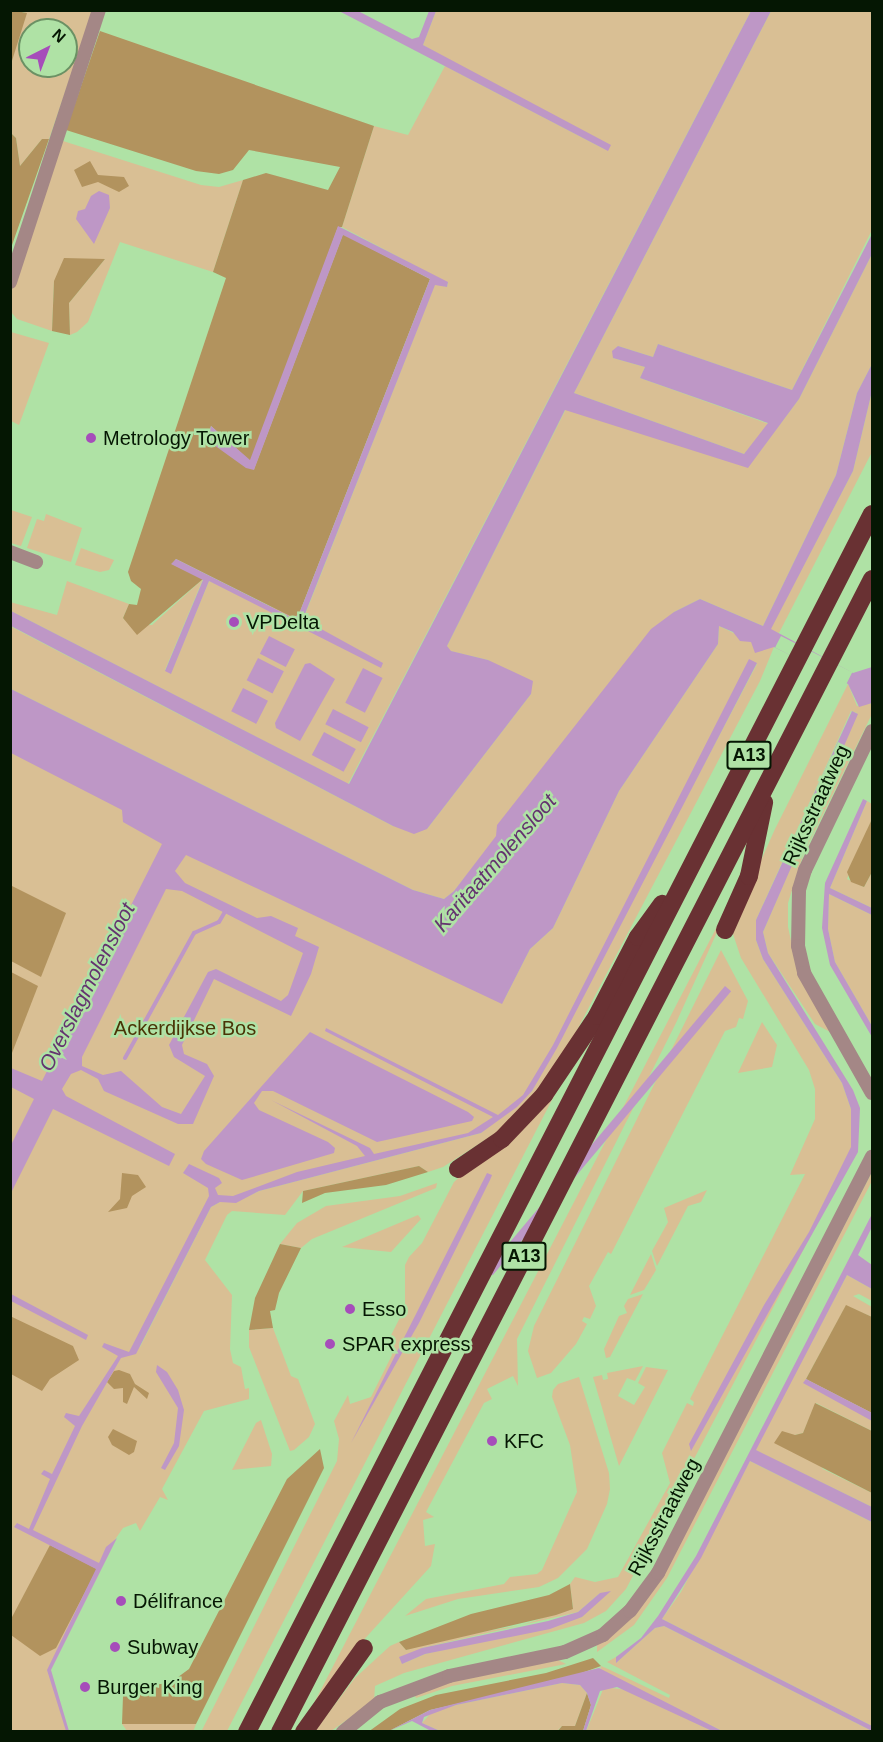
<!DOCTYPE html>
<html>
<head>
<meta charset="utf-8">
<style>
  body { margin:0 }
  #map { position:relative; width:883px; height:1742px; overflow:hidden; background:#afe2a5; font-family:Arial,sans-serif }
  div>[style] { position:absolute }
  .green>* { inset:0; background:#d9bf94 }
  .forest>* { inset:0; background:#b2935e }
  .water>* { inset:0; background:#be97c6; transform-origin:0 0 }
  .pier>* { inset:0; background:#afe2a5; transform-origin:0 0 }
  .stream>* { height:4px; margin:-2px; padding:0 2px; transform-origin:2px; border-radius:2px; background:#be97c6 }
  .minor>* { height:14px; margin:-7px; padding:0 7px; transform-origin:7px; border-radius:7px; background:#a48786 }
  .motorway>* { height:18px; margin:-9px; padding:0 9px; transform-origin:9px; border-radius:9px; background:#693133 }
  .dots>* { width:16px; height:16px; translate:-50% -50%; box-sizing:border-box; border:3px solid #afe2a5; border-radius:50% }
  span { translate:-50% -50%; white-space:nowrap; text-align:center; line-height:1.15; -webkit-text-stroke:5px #afe2a5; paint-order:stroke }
  .shield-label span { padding:2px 4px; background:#afe2a5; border:2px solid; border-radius:4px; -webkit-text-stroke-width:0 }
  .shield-label { font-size:18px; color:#051703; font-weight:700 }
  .poi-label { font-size:20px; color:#051703 }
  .left { translate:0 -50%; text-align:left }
  .street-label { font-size:20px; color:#051703 }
  .park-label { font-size:20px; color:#4a3406 }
  .water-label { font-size:21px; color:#64336f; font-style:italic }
  .frame { position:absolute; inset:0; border:12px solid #051703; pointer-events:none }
  .north { position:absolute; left:18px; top:18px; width:60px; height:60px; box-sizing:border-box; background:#afe2a5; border:2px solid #6b9164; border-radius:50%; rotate:42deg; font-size:16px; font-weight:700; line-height:24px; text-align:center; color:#051703 }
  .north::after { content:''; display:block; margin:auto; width:21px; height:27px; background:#a64dba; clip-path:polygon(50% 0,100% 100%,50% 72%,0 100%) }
</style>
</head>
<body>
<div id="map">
  <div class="green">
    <div style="clip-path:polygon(evenodd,25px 11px,93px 11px,49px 139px,42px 139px,20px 166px,16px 138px,11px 133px,11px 64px,25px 11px,30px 30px,66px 30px,66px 66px,30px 66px,30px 30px)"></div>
    <div style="clip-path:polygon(436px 11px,751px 11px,348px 784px,11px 611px,10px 602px,57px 615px,67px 581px,129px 604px,123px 618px,130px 624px,152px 625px,203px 579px,165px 670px,171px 673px,209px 581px,303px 620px,435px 284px,447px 287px,448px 283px,342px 227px,374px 126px,408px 135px,445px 66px,608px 151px,423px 45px)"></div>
    <div style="clip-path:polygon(771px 11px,872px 11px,872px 230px,792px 390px,658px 344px,653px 357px,618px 346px,613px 358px,645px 367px,640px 378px,769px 424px,744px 454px,574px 393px)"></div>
    <div style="clip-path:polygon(63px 141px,201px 185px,219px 187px,243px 180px,213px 272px,120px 242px,88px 322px,77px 332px,70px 335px,69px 303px,105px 259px,54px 281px,52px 331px,17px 319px,11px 312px,11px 292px)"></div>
    <div style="clip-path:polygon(872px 254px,872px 364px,857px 393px,836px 475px,763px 626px,700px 599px,674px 612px,454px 891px,444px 899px,413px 890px,11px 689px,10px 626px,393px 826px,427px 829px,531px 694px,488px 660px,450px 651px,447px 646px,566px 409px,748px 467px,799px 399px)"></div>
    <div style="clip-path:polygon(11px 332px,49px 343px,19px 425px,11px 421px)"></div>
    <div style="clip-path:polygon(872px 391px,872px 452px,779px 633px,770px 630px,853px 471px)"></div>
    <div style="clip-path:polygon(11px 510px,32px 517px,21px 546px,11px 543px)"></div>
    <div style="clip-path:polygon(46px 514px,82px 528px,71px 562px,27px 548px,37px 519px,44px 521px)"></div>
    <div style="clip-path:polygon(81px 548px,114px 560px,109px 570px,100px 572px,75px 565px)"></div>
    <div style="clip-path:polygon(evenodd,719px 626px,752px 642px,774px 647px,760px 681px,555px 1072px,505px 1127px,443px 1167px,428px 1172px,419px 1166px,303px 1191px,285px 1215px,232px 1211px,227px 1215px,205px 1260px,232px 1295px,230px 1349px,233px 1363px,241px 1367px,245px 1389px,249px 1388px,249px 1399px,204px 1411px,162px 1489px,168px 1500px,160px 1497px,140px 1531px,136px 1523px,123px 1528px,116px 1538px,49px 1670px,67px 1731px,11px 1731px,11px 744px,505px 998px,530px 949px,553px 928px,619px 791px,718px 644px,719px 626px,749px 660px,757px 664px,532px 1091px,481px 1133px,259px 1191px,236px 1202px,220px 1202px,211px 1207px,140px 1347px,135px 1347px,206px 1207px,217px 1199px,235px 1199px,258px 1189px,455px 1139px,481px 1129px,520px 1101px,556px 1044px,749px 660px)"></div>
    <div style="clip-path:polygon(evenodd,848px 684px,857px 706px,872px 703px,871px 716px,803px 855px,788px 903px,788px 927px,797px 968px,834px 1034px,815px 1024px,768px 953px,763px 932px,857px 713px,851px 711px,756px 920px,756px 940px,763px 959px,842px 1083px,851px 1109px,856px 1149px,626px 1589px,606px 1611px,584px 1623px,404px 1673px,375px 1686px,374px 1701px,331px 1731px,314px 1732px,355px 1678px,390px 1646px,399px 1642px,406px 1650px,436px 1640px,522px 1625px,573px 1608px,570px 1584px,575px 1577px,595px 1582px,618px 1577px,670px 1483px,662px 1453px,687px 1403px,693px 1406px,694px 1402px,690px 1399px,805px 1174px,790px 1175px,815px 1119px,815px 1089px,809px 1070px,741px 958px,733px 934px,743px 901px,775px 829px,848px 684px,600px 1593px,582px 1617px,425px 1654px,402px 1664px,422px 1648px,578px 1612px,600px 1593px)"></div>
    <div style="clip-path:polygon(867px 801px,872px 804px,872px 819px,847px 879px,864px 887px,872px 872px,872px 908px,830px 888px)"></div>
    <div style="clip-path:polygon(737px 888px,676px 1023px,517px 1339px,518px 1386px,513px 1376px,487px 1389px,492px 1399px,484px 1403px,426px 1512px,434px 1517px,423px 1520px,425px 1546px,435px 1544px,431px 1566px,360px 1644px,314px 1703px)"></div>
    <div style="clip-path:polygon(829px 894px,872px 915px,872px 1026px,835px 962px,828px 929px)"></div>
    <div style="clip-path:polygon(721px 950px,748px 1001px,743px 1019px,739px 1018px,736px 1027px,725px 1031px,611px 1254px,608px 1252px,589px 1286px,596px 1306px,590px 1319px,584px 1317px,582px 1321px,587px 1324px,576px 1344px,551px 1373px,537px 1378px,528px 1351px,534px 1326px)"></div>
    <div style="clip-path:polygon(762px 1022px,777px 1045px,772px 1067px,738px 1073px)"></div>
    <div style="clip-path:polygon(552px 1094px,555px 1094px,227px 1731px,201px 1732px,337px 1461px,339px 1439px,334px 1421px,348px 1395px,350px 1404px,371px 1397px,392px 1355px,388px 1341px,405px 1308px,405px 1265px,409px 1257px,422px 1243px,454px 1182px)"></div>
    <div style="clip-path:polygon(872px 1172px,872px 1181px,667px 1578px,634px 1625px,597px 1652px,597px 1645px,635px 1615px,663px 1576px)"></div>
    <div style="clip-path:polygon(437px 1183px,436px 1188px,312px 1239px,301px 1248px,280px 1244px,297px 1223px,326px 1206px,400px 1196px)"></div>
    <div style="clip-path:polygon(707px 1190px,701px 1202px,688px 1206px,657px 1266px,652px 1251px,668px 1222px,664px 1208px)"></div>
    <div style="clip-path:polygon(418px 1215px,421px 1219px,391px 1252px,342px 1247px)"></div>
    <div style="clip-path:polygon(651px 1254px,656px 1270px,644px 1290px,630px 1295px)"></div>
    <div style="clip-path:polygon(847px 1275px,872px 1289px,872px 1301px,859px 1294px,853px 1296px,872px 1307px,872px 1317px,846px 1306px,806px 1379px,872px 1413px,872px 1431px,816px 1403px,803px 1433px,795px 1435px,823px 1469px,872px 1493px,872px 1507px,755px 1450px)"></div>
    <div style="clip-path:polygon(643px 1294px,610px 1357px,606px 1358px,604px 1349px,619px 1316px,627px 1313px,624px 1306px,628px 1299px)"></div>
    <div style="clip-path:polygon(273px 1328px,291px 1376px,298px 1379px,315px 1424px,309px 1437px,294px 1450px,290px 1451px,249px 1347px,249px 1330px)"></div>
    <div style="clip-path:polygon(643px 1366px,635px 1381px,627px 1378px,618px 1396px,634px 1405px,645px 1387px,638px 1383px,646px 1367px,668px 1370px,619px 1466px,593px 1377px,602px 1375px,603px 1380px,608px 1379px,607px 1373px)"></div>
    <div style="clip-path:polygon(579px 1377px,609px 1473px,610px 1489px,607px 1504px,587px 1549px,558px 1578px,539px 1587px,458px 1599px,405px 1616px,426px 1599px,504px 1584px,510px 1577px,537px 1574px,542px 1570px,577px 1492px,570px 1445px,552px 1397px,553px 1390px,558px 1384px)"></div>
    <div style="clip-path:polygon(261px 1420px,272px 1454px,271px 1466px,232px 1470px,256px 1423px)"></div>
    <div style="clip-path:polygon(750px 1461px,872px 1522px,872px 1726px,662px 1619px,681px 1592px)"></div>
    <div style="clip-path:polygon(664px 1626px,872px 1731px,722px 1731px,600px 1671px,601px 1666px,608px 1669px,669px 1698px,670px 1695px,607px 1662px,616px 1657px,616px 1663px,655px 1628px)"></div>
    <div style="clip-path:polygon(558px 1660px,566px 1664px,452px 1686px,416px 1698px,414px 1694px,451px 1682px)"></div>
    <div style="clip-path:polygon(562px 1683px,580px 1685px,587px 1693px,575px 1726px,562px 1726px,557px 1731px,440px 1731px,422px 1723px,431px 1713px,456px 1705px)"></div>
    <div style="clip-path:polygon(604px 1687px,628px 1690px,712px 1731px,586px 1732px)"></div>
    <div style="clip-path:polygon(122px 1724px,196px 1724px,193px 1732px,127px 1731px)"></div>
  </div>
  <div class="forest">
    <div style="clip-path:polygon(11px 10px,27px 13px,11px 64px,10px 11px)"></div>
    <div style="clip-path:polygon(100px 31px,374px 126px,342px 227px,338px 227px,256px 451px,250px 461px,211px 426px,207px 439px,254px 469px,343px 234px,430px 279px,299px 614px,294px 618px,176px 559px,172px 564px,203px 579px,137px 635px,123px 618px,129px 604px,137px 605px,141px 589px,131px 581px,128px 572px,226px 278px,213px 272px,243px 180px,266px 173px,328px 190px,340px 167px,249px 150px,233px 170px,219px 174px,196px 171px,66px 130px)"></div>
    <div style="clip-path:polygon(11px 133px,16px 138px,20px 166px,42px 139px,49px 139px,11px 248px)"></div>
    <div style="clip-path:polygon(90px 161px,98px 175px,124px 177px,129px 186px,119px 192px,98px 182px,82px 187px,74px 170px)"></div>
    <div style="clip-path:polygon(64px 258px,105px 259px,69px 303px,70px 335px,52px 331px,54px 281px)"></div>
    <div style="clip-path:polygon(872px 819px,872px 872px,864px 887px,851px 882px,847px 872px)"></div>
    <div style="clip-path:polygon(10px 885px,66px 913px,41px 977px,11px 961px)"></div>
    <div style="clip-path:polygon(11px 972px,38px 986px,12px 1053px,10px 1052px)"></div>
    <div style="clip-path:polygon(419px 1166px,428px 1172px,386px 1185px,325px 1193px,302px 1203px,303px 1191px)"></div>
    <div style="clip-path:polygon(122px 1173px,138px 1175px,146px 1187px,132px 1196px,127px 1208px,108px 1212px,120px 1199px)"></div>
    <div style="clip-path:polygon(280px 1244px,301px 1248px,279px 1293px,275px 1310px,270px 1311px,273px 1328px,249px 1330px,255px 1298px)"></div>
    <div style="clip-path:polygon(846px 1305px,872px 1317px,872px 1413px,806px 1379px)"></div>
    <div style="clip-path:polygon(10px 1316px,73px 1346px,79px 1360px,50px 1379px,42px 1391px,11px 1374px)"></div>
    <div style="clip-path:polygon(119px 1370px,130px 1374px,135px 1384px,149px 1393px,147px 1399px,134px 1387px,127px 1404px,123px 1402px,123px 1388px,114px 1389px,107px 1382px,114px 1371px)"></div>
    <div style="clip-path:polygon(815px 1403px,872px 1431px,872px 1493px,774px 1443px,782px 1431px,795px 1435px,803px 1433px)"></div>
    <div style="clip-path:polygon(113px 1429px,137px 1441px,134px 1452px,129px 1455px,112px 1445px,108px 1437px)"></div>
    <div style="clip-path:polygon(320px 1449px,324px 1468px,196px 1724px,122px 1724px,123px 1696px,142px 1686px,170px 1683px,189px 1669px,287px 1479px)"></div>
    <div style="clip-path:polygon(50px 1545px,97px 1569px,56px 1648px,40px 1656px,11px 1635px,11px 1619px)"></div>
    <div style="clip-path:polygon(570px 1584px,573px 1609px,556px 1615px,406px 1650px,399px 1642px,471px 1614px,549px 1595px)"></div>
    <div style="clip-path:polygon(593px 1658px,601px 1666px,562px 1680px,430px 1710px,389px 1731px,368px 1732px,400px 1709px,436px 1695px,546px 1673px)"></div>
    <div style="clip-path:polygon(587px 1693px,591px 1705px,583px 1731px,557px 1732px,562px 1726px,575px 1726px)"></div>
  </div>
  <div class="water">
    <div style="clip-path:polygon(339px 11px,358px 11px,412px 39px,419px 37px,429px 11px,436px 11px,423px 45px,611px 145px,608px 151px)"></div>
    <div style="clip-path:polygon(751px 11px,771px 11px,574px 393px,744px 454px,768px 423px,640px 378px,645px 367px,613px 358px,612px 351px,618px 346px,653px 357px,658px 344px,792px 390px,872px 234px,872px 254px,799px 399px,748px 468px,565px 410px,447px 646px,451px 651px,488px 660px,533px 681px,531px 694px,427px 829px,414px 834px,393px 826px,11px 626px,11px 611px,349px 784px)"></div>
    <div style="clip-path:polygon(99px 191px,109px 195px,110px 208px,94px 244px,76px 219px,78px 211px,85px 209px,91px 196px)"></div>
    <div style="clip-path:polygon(338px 226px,448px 282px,447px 287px,435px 285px,303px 619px,383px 663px,381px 668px,209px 581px,171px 674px,165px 671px,203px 580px,171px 564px,176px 559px,293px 618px,299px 614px,430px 279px,343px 235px,254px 470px,246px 468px,207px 440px,211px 426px,250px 460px)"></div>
    <div style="clip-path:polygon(evenodd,872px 364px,872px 391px,853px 471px,771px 629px,853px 673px,872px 667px,872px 703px,859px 707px,848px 684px,774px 647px,755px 653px,751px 642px,740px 641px,733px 632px,719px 626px,718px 644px,619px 791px,553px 928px,530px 949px,502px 1004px,186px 855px,175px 871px,185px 883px,257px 918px,271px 916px,298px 928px,295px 936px,319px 947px,311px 974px,291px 1016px,214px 979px,182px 1045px,184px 1054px,207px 1064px,214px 1076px,193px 1124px,178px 1124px,104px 1091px,98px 1079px,81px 1070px,71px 1074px,62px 1089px,66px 1096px,175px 1154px,169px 1166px,53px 1109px,11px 1193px,11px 1145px,34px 1099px,11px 1087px,11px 1068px,42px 1081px,162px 844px,123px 822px,122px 810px,11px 753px,11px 689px,413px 890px,444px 899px,454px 891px,496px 836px,497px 825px,651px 629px,674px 612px,700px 599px,763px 626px,836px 475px,857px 393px,872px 364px,166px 889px,182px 891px,303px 953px,288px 995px,281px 1001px,216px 969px,208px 972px,169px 1045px,174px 1057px,205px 1076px,181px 1114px,162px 1107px,121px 1071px,103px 1075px,82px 1066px,82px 1057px,166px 889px)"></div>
    <div style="left:269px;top:636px;width:29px;height:20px;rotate:27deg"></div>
    <div style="left:258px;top:658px;width:29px;height:25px;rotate:27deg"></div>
    <div style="clip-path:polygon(749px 659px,757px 663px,557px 1048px,532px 1091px,517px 1107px,481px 1133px,259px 1191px,236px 1203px,220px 1202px,211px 1207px,136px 1354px,121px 1358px,82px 1426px,33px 1530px,99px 1563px,106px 1547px,117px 1538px,51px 1670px,69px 1731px,66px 1731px,47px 1670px,96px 1569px,14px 1527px,17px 1523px,29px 1529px,50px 1479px,41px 1474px,44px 1470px,52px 1474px,75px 1426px,64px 1417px,66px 1413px,79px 1416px,118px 1356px,102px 1347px,104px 1343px,129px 1352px,209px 1196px,208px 1188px,183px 1173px,189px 1164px,219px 1178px,222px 1183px,215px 1188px,218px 1195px,233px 1196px,297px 1172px,365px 1156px,357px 1146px,271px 1100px,370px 1148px,374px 1154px,468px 1133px,493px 1117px,325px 1031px,326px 1028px,498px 1115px,523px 1095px,553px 1045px)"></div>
    <div style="clip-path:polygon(310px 663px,335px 679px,300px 741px,276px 728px,275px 723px,305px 664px)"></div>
    <div style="left:363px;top:668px;width:22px;height:39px;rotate:27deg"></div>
    <div style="left:243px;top:688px;width:28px;height:26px;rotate:27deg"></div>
    <div style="left:333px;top:709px;width:40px;height:17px;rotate:27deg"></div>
    <div style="clip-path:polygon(852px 711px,858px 714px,763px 932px,768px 953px,853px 1090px,860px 1108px,858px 1152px,691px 1451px,689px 1444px,764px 1305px,809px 1232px,851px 1147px,851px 1109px,842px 1083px,763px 959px,756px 940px,756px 920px)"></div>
    <div style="left:324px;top:732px;width:36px;height:26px;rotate:28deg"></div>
    <div style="clip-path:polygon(863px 799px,867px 801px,830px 888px,872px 908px,872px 915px,829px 894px,828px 929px,835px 962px,872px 1026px,872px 1037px,830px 965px,822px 928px,825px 883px)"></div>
    <div style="left:725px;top:986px;width:8px;height:371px;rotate:40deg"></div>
    <div style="clip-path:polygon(310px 1032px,468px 1112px,474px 1117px,472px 1121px,377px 1142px,273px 1091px,262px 1091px,254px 1103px,259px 1110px,328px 1142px,335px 1148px,334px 1153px,242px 1180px,206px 1164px,201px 1159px,204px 1151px)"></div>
    <div style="clip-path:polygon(487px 1173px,492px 1175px,490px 1180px,419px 1323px,351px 1443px)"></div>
    <div style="clip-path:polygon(872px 1214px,872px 1227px,858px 1255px,872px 1265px,872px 1289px,847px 1275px,756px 1450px,872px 1507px,872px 1522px,750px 1461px,701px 1558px,662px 1619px,872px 1726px,872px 1731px,664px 1626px,655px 1628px,616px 1663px,616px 1657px,641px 1638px,658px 1616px,696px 1556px)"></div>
    <div style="clip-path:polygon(11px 1294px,88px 1335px,86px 1340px,11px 1301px)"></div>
    <div style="clip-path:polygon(157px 1365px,167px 1372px,178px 1390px,184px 1410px,179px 1446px,165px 1470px,161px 1468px,174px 1443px,178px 1408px,156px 1372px)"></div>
    <div style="clip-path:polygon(806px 1379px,872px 1413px,872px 1421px,803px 1383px)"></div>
    <div style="clip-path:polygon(611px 1591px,582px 1617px,550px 1629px,425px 1654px,402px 1664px,399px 1657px,422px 1648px,548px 1621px,578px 1612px,600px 1593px)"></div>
    <div style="clip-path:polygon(599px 1668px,722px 1731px,712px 1731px,617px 1687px,600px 1691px,586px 1731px,583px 1731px,591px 1705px,587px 1693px,580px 1685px,562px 1683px,456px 1705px,424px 1717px,422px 1723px,440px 1731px,431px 1731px,412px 1721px,389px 1731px,430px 1710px)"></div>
  </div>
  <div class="pier">
    <div style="left:781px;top:636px;width:80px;height:13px;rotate:27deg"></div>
  </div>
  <div class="stream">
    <div style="left:125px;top:1058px;width:143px;rotate:-61.1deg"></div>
    <div style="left:194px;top:933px;width:27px;rotate:-24deg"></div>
    <div style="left:219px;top:922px;width:14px;rotate:-60deg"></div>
  </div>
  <div class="minor">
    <div style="left:10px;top:282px;width:286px;rotate:-71.9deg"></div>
    <div style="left:10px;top:552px;width:28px;rotate:21deg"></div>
    <div style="left:872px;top:731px;width:154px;rotate:115.7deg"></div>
    <div style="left:805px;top:870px;width:21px;rotate:107deg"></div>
    <div style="left:799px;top:890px;width:56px;rotate:91deg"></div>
    <div style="left:798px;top:946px;width:28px;rotate:77deg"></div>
    <div style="left:804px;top:973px;width:138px;rotate:60.5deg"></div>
    <div style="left:343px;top:1732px;width:48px;rotate:-39deg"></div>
    <div style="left:380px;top:1702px;width:74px;rotate:-20.6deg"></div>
    <div style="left:449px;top:1676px;width:118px;rotate:-11.7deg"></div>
    <div style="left:565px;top:1652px;width:42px;rotate:-24.1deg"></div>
    <div style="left:603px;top:1635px;width:36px;rotate:-42deg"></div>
    <div style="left:630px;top:1611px;width:47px;rotate:-53.6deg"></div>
    <div style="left:658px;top:1573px;width:468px;rotate:-62.8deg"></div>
  </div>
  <div class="motorway">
    <div style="left:725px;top:930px;width:59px;rotate:-66deg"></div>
    <div style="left:749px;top:876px;width:75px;rotate:-78.4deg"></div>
    <div style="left:458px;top:1169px;width:53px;rotate:-34.3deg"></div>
    <div style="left:502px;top:1139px;width:61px;rotate:-46.3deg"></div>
    <div style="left:544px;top:1095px;width:95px;rotate:-56.1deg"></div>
    <div style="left:597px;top:1016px;width:89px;rotate:-62.6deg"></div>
    <div style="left:638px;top:937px;width:41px;rotate:-54deg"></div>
    <div style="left:247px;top:1732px;width:1369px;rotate:-62.84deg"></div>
    <div style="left:280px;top:1732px;width:1296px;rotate:-62.82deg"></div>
    <div style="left:304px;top:1732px;width:103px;rotate:-54.5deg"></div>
  </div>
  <div class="dots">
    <div style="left:91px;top:438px;background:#a64dba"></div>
    <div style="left:234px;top:622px;background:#a64dba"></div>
    <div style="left:350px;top:1309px;background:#a64dba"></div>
    <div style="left:330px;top:1344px;background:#a64dba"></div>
    <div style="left:492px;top:1441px;background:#a64dba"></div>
    <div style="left:121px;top:1601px;background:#a64dba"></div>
    <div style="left:115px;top:1647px;background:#a64dba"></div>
    <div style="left:85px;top:1687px;background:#a64dba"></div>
  </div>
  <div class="shield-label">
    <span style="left:749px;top:755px">A13</span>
    <span style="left:524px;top:1256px">A13</span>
  </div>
  <div class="poi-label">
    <span class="left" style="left:103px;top:438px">Metrology Tower</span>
    <span class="left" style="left:246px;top:622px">VPDelta</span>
    <span class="left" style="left:362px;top:1309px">Esso</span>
    <span class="left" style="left:342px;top:1344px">SPAR express</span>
    <span class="left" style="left:504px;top:1441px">KFC</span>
    <span class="left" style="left:133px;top:1601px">Délifrance</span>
    <span class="left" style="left:127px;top:1647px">Subway</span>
    <span class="left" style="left:97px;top:1687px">Burger King</span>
  </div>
  <div class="street-label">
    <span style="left:816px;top:805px;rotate:-65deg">Rijksstraatweg</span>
    <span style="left:664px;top:1517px;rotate:-62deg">Rijksstraatweg</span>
  </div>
  <div class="park-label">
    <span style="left:185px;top:1028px">Ackerdijkse Bos</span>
  </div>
  <div class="water-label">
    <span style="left:495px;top:863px;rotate:-49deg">Karitaatmolensloot</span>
    <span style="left:87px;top:987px;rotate:-63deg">Overslagmolensloot</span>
  </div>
  <div class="frame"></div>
  <div class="north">N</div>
</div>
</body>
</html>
